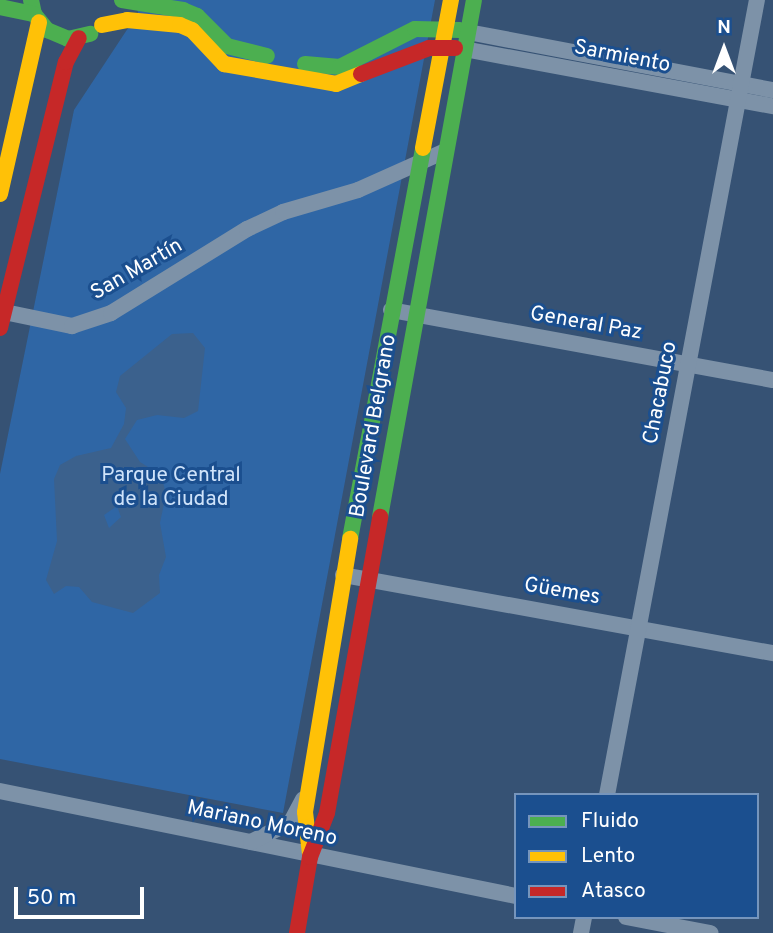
<!DOCTYPE html>
<html>
<head>
<meta charset="utf-8">
<style>
  body { margin:0 }
  #map { position:relative; width:773px; height:933px; overflow:hidden; background:#365274; font-family:Overpass,sans-serif }
  div>[style] { position:absolute }
  .green>* { inset:0; background:#2f66a5 }
  .water>* { inset:0; background:#3b618d }
  .street>* { height:16px; margin:-8px; padding:0 8px; transform-origin:8px; border-radius:8px; background:#7d92a8 }
  .fast>* { height:16px; margin:-8px; padding:0 8px; transform-origin:8px; border-radius:8px; background:#4caf50 }
  .slow>* { height:16px; margin:-8px; padding:0 8px; transform-origin:8px; border-radius:8px; background:#ffc107 }
  .jam>* { height:16px; margin:-8px; padding:0 8px; transform-origin:8px; border-radius:8px; background:#c62828 }
  span { translate:-50% -50%; white-space:nowrap; text-align:center; line-height:1.15; -webkit-text-stroke:6px #1b4f8f; paint-order:stroke }
  .street-label { font-size:21px; color:#fff }
  .park-label { font-size:21px; color:#cfe3fa }
  .legend { position:absolute; left:514px; top:793px; width:245px; height:126px; box-sizing:border-box; background:#1b4f8f; border:2px solid #7695bc; margin:0; padding:9px 12px; list-style:none; font-size:21px; color:#fff }
  .legend li { display:flex; align-items:center; gap:14px; height:35px }
  .legend b { width:35px; border:2px solid #7695bc }
  .north { position:absolute; left:689px; top:14px; width:70px; height:70px; -webkit-text-stroke:5px #1b4f8f; paint-order:stroke; rotate:0deg; font-size:19px; font-weight:700; line-height:28px; text-align:center; color:#fff }
  .north::after { content:''; display:block; margin:auto; width:24px; height:32px; background:#fff; clip-path:polygon(50% 0,100% 100%,50% 72%,0 100%) }
  .scale { position:absolute; left:14px; top:887px; width:130px; height:32px; box-sizing:border-box; border:4px solid #fff; border-top:0; padding-left:9px; font-size:21px; line-height:24px; white-space:nowrap; color:#fff; -webkit-text-stroke:5px #1b4f8f; paint-order:stroke }
</style>
</head>
<body>
<div id="map">
  <div class="green">
    <div style="clip-path:polygon(136px 0,435px 0,283px 813px,0 759px,0 474px,74px 110px,138px 13px)"></div>
  </div>
  <div class="water">
    <div style="clip-path:polygon(evenodd,193px 333px,205px 348px,198px 411px,184px 418px,157px 415px,137px 420px,125px 439px,140px 462px,161px 475px,166px 494px,160px 523px,166px 557px,159px 575px,160px 593px,133px 613px,92px 602px,79px 587px,66px 586px,54px 594px,46px 580px,57px 541px,54px 479px,60px 465px,76px 456px,111px 448px,124px 424px,126px 408px,116px 392px,120px 376px,172px 334px,193px 333px,117px 506px,121px 517px,109px 528px,104px 515px,117px 506px)"></div>
  </div>
  <div class="street">
    <div style="left:468px;top:32px;width:310px;rotate:10.8deg"></div>
    <div style="left:464px;top:49px;width:314px;rotate:10.5deg"></div>
    <div style="left:391px;top:310px;width:388px;rotate:10.4deg"></div>
    <div style="left:0;top:311px;width:74px;rotate:11.8deg"></div>
    <div style="left:72px;top:326px;width:41px;rotate:-18.4deg"></div>
    <div style="left:111px;top:313px;width:160px;rotate:-31.7deg"></div>
    <div style="left:247px;top:229px;width:40px;rotate:-25deg"></div>
    <div style="left:283px;top:212px;width:78px;rotate:-16.3deg"></div>
    <div style="left:358px;top:190px;width:95px;rotate:-24.1deg"></div>
    <div style="left:343px;top:575px;width:437px;rotate:10.3deg"></div>
    <div style="left:0;top:791px;width:527px;rotate:11.5deg"></div>
    <div style="left:607px;top:795px;width:809px;rotate:-79.32deg"></div>
    <div style="left:251px;top:842px;width:45px;rotate:-26.6deg"></div>
    <div style="left:291px;top:822px;width:26px;rotate:-62deg"></div>
    <div style="left:626px;top:917px;width:86px;rotate:10.8deg"></div>
    <div style="left:581px;top:933px;width:16px;rotate:-79deg"></div>
  </div>
  <div class="fast">
    <div style="left:31px;top:0;width:14px;rotate:78deg"></div>
    <div style="left:34px;top:14px;width:21px;rotate:51deg"></div>
    <div style="left:47px;top:30px;width:23px;rotate:23deg"></div>
    <div style="left:68px;top:39px;width:23px;rotate:-13deg"></div>
    <div style="left:122px;top:0;width:62px;rotate:9.3deg"></div>
    <div style="left:183px;top:10px;width:15px;rotate:23deg"></div>
    <div style="left:197px;top:16px;width:42px;rotate:45deg"></div>
    <div style="left:227px;top:46px;width:41px;rotate:14deg"></div>
    <div style="left:0;top:7px;width:35px;rotate:12deg"></div>
    <div style="left:305px;top:64px;width:35px;rotate:5deg"></div>
    <div style="left:340px;top:67px;width:84px;rotate:-26.9deg"></div>
    <div style="left:415px;top:29px;width:45px;rotate:1.3deg"></div>
    <div style="left:380px;top:517px;width:525px;rotate:-79.7deg"></div>
    <div style="left:350px;top:539px;width:398px;rotate:-79.4deg"></div>
  </div>
  <div class="slow">
    <div style="left:102px;top:25px;width:25px;rotate:-11deg"></div>
    <div style="left:127px;top:20px;width:53px;rotate:5.4deg"></div>
    <div style="left:180px;top:25px;width:13px;rotate:23deg"></div>
    <div style="left:192px;top:30px;width:47px;rotate:46.7deg"></div>
    <div style="left:224px;top:64px;width:114px;rotate:10.1deg"></div>
    <div style="left:336px;top:84px;width:27px;rotate:-22deg"></div>
    <div style="left:423px;top:148px;width:151px;rotate:-79.3deg"></div>
    <div style="left:0;top:194px;width:176px;rotate:-77.2deg"></div>
    <div style="left:310px;top:854px;width:42px;rotate:-96.8deg"></div>
    <div style="left:305px;top:812px;width:277px;rotate:-80.6deg"></div>
  </div>
  <div class="jam">
    <div style="left:361px;top:74px;width:73px;rotate:-20.9deg"></div>
    <div style="left:429px;top:48px;width:26px"></div>
    <div style="left:0;top:328px;width:274px;rotate:-76.1deg"></div>
    <div style="left:66px;top:62px;width:27px;rotate:-62deg"></div>
    <div style="left:297px;top:933px;width:77px;rotate:-80.3deg"></div>
    <div style="left:310px;top:857px;width:47px;rotate:-68.9deg"></div>
    <div style="left:327px;top:813px;width:301px;rotate:-79.8deg"></div>
  </div>
  <div class="street-label">
    <span style="left:622px;top:57px;rotate:11deg">Sarmiento</span>
    <span style="left:137px;top:270px;rotate:-30deg">San Martín</span>
    <span style="left:586px;top:324px;rotate:10deg">General Paz</span>
    <span style="left:661px;top:393px;rotate:-79deg">Chacabuco</span>
    <span style="left:374px;top:426px;rotate:-80deg">Boulevard Belgrano</span>
    <span style="left:562px;top:592px;rotate:10deg">Güemes</span>
    <span style="left:262px;top:824px;rotate:12deg">Mariano Moreno</span>
  </div>
  <div class="park-label">
    <span style="left:171px;top:488px">Parque Central<br>de la Ciudad</span>
  </div>
  <ul class="legend">
  <li><b style="height:9px;background:#4caf50"></b>Fluido</li>
  <li><b style="height:9px;background:#ffc107"></b>Lento</li>
  <li><b style="height:9px;background:#c62828"></b>Atasco</li>
  </ul>
  <div class="north">N</div>
  <div class="scale">50 m</div>
</div>
</body>
</html>
